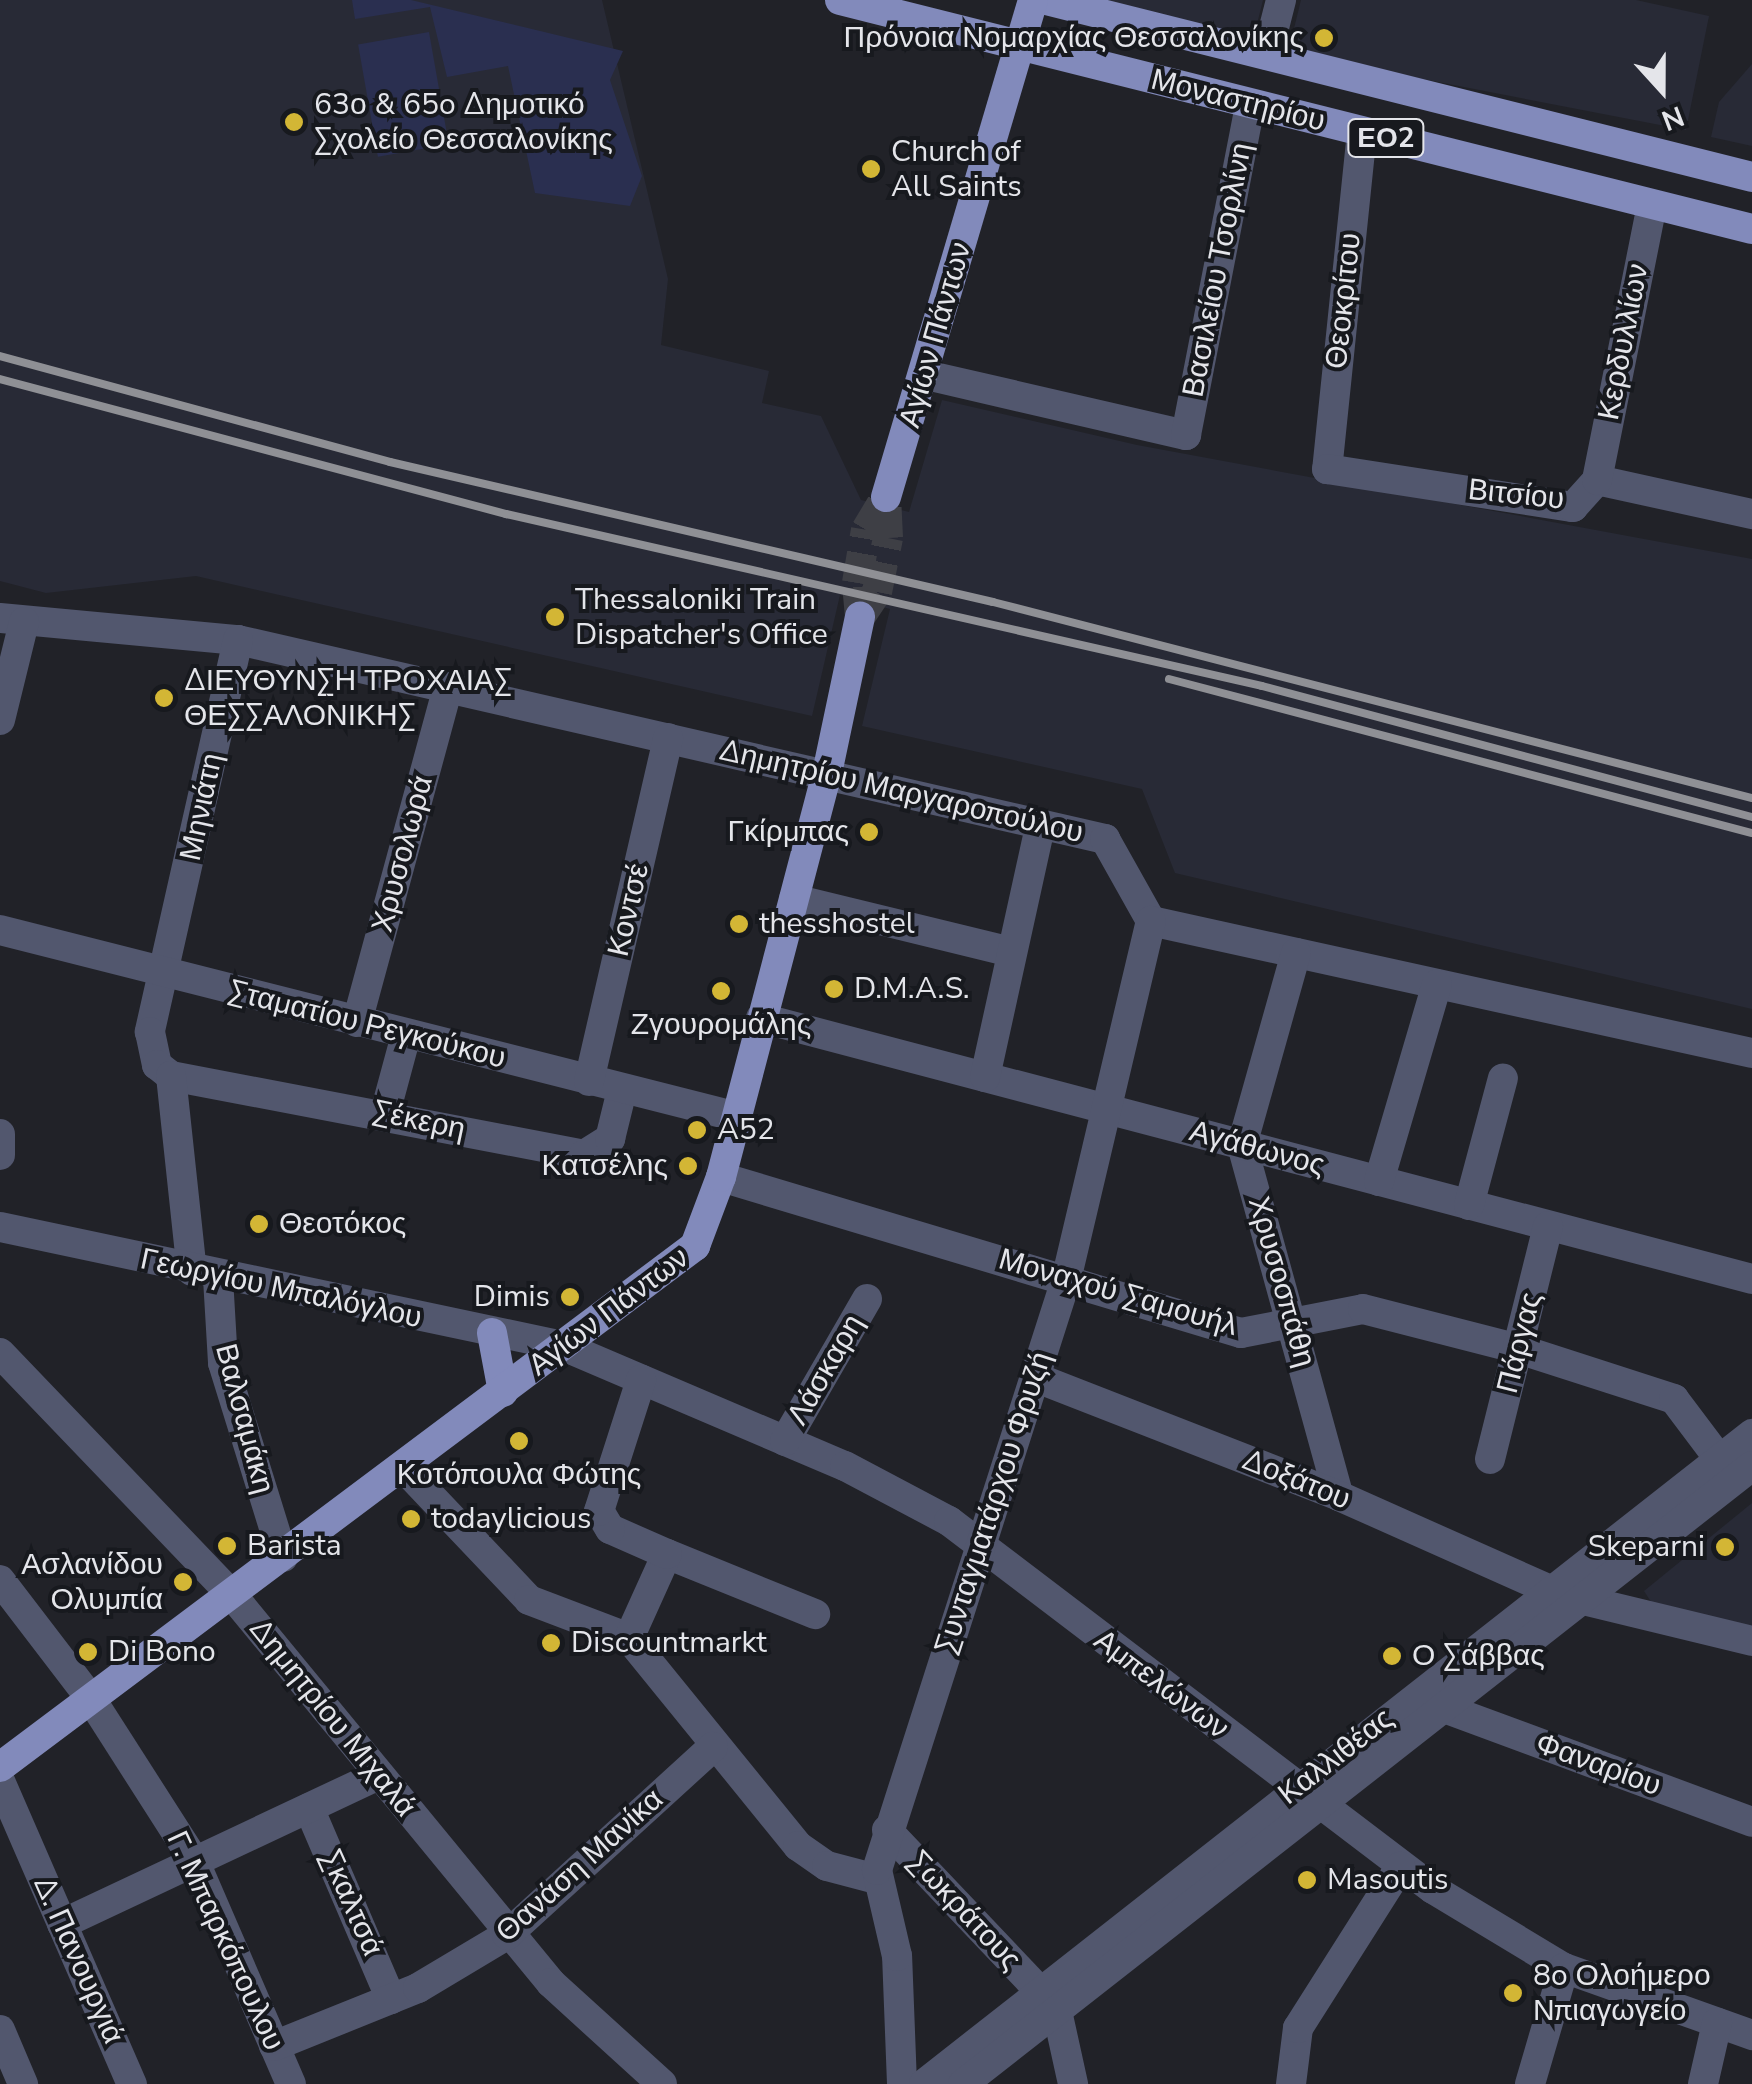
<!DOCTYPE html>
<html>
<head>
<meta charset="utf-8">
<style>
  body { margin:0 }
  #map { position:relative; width:1752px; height:2084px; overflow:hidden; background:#212228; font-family:"Nunito Sans",sans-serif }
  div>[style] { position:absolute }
  .built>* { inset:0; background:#282a36 }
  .green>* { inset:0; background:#2a2f50; transform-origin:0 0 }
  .major-tunnel>* { height:30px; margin-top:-15px; transform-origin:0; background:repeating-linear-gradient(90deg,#3e3f45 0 30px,transparent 0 45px) }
  .minor>* { height:30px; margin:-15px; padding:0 15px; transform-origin:15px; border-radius:15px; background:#52576e }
  .major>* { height:30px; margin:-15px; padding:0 15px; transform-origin:15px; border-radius:15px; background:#828abb }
  .rail>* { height:8px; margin:-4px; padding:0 4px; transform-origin:4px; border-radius:4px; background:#8f9095 }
  .dots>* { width:28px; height:28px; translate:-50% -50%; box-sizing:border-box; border:5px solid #17191e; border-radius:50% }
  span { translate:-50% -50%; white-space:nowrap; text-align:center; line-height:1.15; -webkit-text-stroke:8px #17191e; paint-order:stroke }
  .shield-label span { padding:2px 8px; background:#17191e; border:2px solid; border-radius:8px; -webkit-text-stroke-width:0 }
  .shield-label { font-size:28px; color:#e4e5ea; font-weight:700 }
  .poi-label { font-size:30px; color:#e4e5ea }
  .right { translate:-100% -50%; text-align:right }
  .left { translate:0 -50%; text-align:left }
  .street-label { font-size:30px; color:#e4e5ea }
  .north { position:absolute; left:1612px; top:40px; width:100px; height:100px; -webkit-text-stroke:8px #17191e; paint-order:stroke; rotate:159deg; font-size:28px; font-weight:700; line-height:40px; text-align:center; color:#e4e5ea }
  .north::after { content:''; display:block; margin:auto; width:35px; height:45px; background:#e4e5ea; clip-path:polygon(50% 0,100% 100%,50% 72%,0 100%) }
</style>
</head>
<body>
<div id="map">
  <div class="built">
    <div style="clip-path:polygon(0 0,602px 0,668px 279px,661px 345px,769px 371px,762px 403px,821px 416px,861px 500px,909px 512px,942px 400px,1137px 445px,1752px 559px,1752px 1009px,1175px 873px,1142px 789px,862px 726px,890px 609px,840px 595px,812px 716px,196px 576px,46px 593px,0 581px)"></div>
    <div style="clip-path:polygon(1077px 0,1263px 0,1252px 44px)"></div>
    <div style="clip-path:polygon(1301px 0,1636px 0,1709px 16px,1686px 130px,1288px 53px)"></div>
    <div style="clip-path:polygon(1752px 64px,1752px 146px,1711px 137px,1719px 102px)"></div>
    <div style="clip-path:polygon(1752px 1503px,1752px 1632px,1657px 1611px,1644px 1591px)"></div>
  </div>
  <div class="green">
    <div style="clip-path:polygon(352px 0,411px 0,623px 51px,610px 80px,642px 176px,630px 206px,535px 193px,508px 66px,447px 77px,430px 7px,355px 19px)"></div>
    <div style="left:429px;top:32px;width:114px;height:72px;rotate:80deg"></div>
  </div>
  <div class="major-tunnel">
    <div style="left:860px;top:617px;width:34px;rotate:-95deg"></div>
    <div style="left:857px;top:583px;width:54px;rotate:-80.4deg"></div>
    <div style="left:866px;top:530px;width:39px;rotate:-59deg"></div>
    <div style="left:860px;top:617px;width:30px;rotate:-56deg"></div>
    <div style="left:877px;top:592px;width:55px;rotate:-78.5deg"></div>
    <div style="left:888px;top:538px;width:41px;rotate:-92.8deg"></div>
  </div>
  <div class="minor">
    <div style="left:1267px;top:55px;width:57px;rotate:-75.7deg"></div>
    <div style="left:1362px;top:132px;width:339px;rotate:95.9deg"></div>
    <div style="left:1327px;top:469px;width:249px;rotate:8.8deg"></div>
    <div style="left:1573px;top:507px;width:36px;rotate:-48deg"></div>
    <div style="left:1597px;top:480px;width:159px;rotate:12.4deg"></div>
    <div style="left:926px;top:375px;width:267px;rotate:13deg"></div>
    <div style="left:1186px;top:435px;width:336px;rotate:-79deg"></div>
    <div style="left:1597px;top:480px;width:280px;rotate:-78.7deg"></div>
    <div style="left:0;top:618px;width:239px;rotate:5.3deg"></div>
    <div style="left:238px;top:640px;width:890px;rotate:12.93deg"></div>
    <div style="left:1105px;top:839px;width:94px;rotate:60.7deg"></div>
    <div style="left:1151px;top:921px;width:615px;rotate:12.39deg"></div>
    <div style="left:238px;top:640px;width:402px;rotate:102.7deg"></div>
    <div style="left:150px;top:1032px;width:34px;rotate:78deg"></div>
    <div style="left:157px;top:1065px;width:18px;rotate:38deg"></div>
    <div style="left:171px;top:1076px;width:420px;rotate:10.8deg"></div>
    <div style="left:584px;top:1155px;width:31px;rotate:-32deg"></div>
    <div style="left:610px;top:1139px;width:50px;rotate:-76.2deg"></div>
    <div style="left:0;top:720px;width:101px;rotate:-76.2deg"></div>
    <div style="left:794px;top:899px;width:224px;rotate:13.7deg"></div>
    <div style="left:0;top:930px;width:757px;rotate:14.22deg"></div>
    <div style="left:1296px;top:953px;width:199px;rotate:105.7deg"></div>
    <div style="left:1242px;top:1145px;width:364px;rotate:74.6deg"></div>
    <div style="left:761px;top:1018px;width:1025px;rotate:14.75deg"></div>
    <div style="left:357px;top:1022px;width:347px;rotate:-74.8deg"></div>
    <div style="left:171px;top:1076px;width:196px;rotate:83.9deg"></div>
    <div style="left:985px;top:1077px;width:256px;rotate:-77.6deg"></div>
    <div style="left:589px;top:1081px;width:352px;rotate:-77deg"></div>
    <div style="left:385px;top:1113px;width:81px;rotate:-74.9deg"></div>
    <div style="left:0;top:1134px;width:21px;rotate:90deg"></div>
    <div style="left:721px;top:1177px;width:543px;rotate:16.7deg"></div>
    <div style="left:1241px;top:1333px;width:124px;rotate:-11.1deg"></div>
    <div style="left:1363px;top:1309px;width:161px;rotate:14.4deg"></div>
    <div style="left:1519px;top:1349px;width:163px;rotate:17.9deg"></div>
    <div style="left:1674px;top:1399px;width:76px;rotate:53deg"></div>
    <div style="left:1379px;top:1181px;width:205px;rotate:-73.6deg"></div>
    <div style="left:1469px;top:1205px;width:131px;rotate:-75deg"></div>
    <div style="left:0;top:1227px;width:575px;rotate:11.93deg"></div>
    <div style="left:563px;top:1346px;width:306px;rotate:23.1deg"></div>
    <div style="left:845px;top:1466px;width:118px;rotate:27.9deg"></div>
    <div style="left:949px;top:1521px;width:608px;rotate:37.25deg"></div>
    <div style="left:1433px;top:1889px;width:153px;rotate:31.1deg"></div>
    <div style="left:1564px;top:1968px;width:200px;rotate:19.6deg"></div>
    <div style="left:218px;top:1278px;width:85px;rotate:86.6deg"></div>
    <div style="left:223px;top:1363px;width:203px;rotate:72.8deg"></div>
    <div style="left:0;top:1353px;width:335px;rotate:46.2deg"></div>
    <div style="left:232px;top:1595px;width:502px;rotate:50.57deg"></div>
    <div style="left:551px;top:1983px;width:150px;rotate:42.3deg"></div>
    <div style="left:1037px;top:1378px;width:324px;rotate:21.3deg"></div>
    <div style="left:1339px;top:1496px;width:233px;rotate:24deg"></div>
    <div style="left:785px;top:1441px;width:164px;rotate:-60deg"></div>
    <div style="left:1490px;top:1459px;width:240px;rotate:-76deg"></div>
    <div style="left:403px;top:1467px;width:183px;rotate:46.5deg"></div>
    <div style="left:529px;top:1600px;width:107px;rotate:20.8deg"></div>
    <div style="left:629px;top:1638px;width:268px;rotate:50.9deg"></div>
    <div style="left:798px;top:1846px;width:35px;rotate:35deg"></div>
    <div style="left:827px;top:1866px;width:51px;rotate:14.9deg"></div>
    <div style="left:667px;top:1554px;width:160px;rotate:22.1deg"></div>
    <div style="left:0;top:1580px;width:150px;rotate:52.6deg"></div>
    <div style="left:91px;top:1699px;width:191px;rotate:57.4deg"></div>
    <div style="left:194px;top:1860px;width:244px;rotate:66.6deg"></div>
    <div style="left:1583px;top:1600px;width:174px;rotate:13.6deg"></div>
    <div style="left:629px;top:1638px;width:92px;rotate:-65.7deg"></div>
    <div style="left:667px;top:1554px;width:62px;rotate:-156.3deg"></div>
    <div style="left:610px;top:1529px;width:21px;rotate:-121deg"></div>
    <div style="left:599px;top:1511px;width:138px;rotate:-72.2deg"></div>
    <div style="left:1444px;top:1708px;width:328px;rotate:20.3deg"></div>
    <div style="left:0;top:1781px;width:331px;rotate:66.5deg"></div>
    <div style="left:309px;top:1808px;width:208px;rotate:66.8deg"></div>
    <div style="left:887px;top:1830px;width:224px;rotate:46.5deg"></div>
    <div style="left:62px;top:1924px;width:350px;rotate:-25.2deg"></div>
    <div style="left:1057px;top:2011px;width:75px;rotate:77.6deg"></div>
    <div style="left:0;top:2030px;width:59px;rotate:66.9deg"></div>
    <div style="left:274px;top:2046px;width:155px;rotate:-21.9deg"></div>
    <div style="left:418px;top:1988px;width:104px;rotate:-30.8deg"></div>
    <div style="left:507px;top:1935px;width:279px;rotate:-42.4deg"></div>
    <div style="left:902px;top:2084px;width:128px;rotate:-92.2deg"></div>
    <div style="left:897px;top:1956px;width:88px;rotate:-103.1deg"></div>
    <div style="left:877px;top:1870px;width:620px;rotate:-72.24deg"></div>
    <div style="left:1066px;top:1280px;width:369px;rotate:-76.7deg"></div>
    <div style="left:924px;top:2084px;width:1053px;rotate:-38.13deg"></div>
    <div style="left:963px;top:2084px;width:1002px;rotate:-38.07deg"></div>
    <div style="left:1291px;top:2084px;width:56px;rotate:-82.9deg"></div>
    <div style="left:1298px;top:2028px;width:191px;rotate:-57.6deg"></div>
    <div style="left:1530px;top:2084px;width:121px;rotate:-73.7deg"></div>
    <div style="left:1703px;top:2084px;width:63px;rotate:-77.1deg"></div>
  </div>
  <div class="major">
    <div style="left:840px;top:0;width:940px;rotate:14.1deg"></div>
    <div style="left:1046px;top:0;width:728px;rotate:14.07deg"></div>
    <div style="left:886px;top:497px;width:518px;rotate:-73.52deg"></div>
    <div style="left:492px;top:1333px;width:60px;rotate:79.4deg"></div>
    <div style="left:0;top:1767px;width:869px;rotate:-36.86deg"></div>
    <div style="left:695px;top:1246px;width:74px;rotate:-69.4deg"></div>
    <div style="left:721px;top:1177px;width:413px;rotate:-75.3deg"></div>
    <div style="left:826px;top:778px;width:165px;rotate:-78.1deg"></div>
  </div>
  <div class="rail">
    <div style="left:0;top:356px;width:404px;rotate:15.2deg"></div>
    <div style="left:390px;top:462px;width:619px;rotate:13.07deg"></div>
    <div style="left:993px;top:602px;width:784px;rotate:14.48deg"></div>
    <div style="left:0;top:379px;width:524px;rotate:14.94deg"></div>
    <div style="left:506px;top:514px;width:775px;rotate:12.82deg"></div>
    <div style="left:1262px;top:686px;width:507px;rotate:14.97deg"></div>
    <div style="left:1169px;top:679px;width:603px;rotate:14.8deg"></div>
  </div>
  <div class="dots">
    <div style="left:1324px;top:38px;background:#d3b635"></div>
    <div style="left:294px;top:122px;background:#d3b635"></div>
    <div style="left:871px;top:169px;background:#d3b635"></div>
    <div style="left:555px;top:617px;background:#d3b635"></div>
    <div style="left:164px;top:698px;background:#d3b635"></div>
    <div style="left:869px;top:832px;background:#d3b635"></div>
    <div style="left:739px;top:924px;background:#d3b635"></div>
    <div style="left:834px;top:989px;background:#d3b635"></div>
    <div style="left:721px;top:991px;background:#d3b635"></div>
    <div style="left:697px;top:1130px;background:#d3b635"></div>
    <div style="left:688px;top:1166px;background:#d3b635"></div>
    <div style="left:259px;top:1224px;background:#d3b635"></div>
    <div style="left:570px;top:1297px;background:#d3b635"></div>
    <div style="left:519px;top:1441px;background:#d3b635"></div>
    <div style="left:411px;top:1519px;background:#d3b635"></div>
    <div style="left:227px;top:1546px;background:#d3b635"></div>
    <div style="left:1725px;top:1547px;background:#d3b635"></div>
    <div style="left:183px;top:1582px;background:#d3b635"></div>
    <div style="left:551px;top:1643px;background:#d3b635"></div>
    <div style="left:88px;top:1652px;background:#d3b635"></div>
    <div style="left:1392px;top:1656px;background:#d3b635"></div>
    <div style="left:1307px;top:1880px;background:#d3b635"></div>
    <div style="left:1513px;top:1993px;background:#d3b635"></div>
  </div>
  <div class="shield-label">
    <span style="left:1386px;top:138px">ΕΟ2</span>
  </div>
  <div class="poi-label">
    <span class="right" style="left:1304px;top:38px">Πρόνοια Νομαρχίας Θεσσαλονίκης</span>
    <span class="left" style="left:314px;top:122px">63ο &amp; 65o Δημοτικό<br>Σχολείο Θεσσαλονίκης</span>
    <span class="left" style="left:891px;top:169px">Church of<br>All Saints</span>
    <span class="left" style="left:575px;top:617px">Thessaloniki Train<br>Dispatcher's Office</span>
    <span class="left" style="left:184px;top:698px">ΔΙΕΥΘΥΝΣΗ ΤΡΟΧΑΙΑΣ<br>ΘΕΣΣΑΛΟΝΙΚΗΣ</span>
    <span class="right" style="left:849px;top:832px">Γκίρμπας</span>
    <span class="left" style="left:759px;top:924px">thesshostel</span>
    <span class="left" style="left:854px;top:989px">D.M.A.S.</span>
    <span style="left:721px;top:1025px">Ζγουρομάλης</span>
    <span class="left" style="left:717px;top:1130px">A52</span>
    <span class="right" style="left:668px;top:1166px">Κατσέλης</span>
    <span class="left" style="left:279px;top:1224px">Θεοτόκος</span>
    <span class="right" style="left:550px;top:1297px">Dimis</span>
    <span style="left:519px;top:1475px">Κοτόπουλα Φώτης</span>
    <span class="left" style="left:431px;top:1519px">todaylicious</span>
    <span class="left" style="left:247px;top:1546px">Barista</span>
    <span class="right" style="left:1705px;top:1547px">Skeparni</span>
    <span class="right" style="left:163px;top:1582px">Ασλανίδου<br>Ολυμπία</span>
    <span class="left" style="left:571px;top:1643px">Discountmarkt</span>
    <span class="left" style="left:108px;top:1652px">Di Bono</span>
    <span class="left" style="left:1412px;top:1656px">Ο Σάββας</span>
    <span class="left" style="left:1327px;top:1880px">Masoutis</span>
    <span class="left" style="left:1533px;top:1993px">8o Ολοήμερο<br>Νπιαγωγείο</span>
  </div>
  <div class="street-label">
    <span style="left:1238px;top:101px;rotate:14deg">Μοναστηρίου</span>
    <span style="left:1218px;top:270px;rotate:-79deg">Βασιλείου Τσορλίνη</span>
    <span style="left:1344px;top:301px;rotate:-84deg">Θεοκρίτου</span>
    <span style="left:936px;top:335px;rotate:-74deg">Αγίων Πάντων</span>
    <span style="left:1624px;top:342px;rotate:-79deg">Κερδυλλίων</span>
    <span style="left:1516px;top:495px;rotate:6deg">Βιτσίου</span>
    <span style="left:901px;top:792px;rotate:13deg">Δημητρίου Μαργαροπούλου</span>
    <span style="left:202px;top:807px;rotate:-78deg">Μηνιάτη</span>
    <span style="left:403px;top:854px;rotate:-75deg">Χρυσολωρά</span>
    <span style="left:629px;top:910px;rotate:-77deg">Κοντσέ</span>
    <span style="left:367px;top:1025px;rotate:14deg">Σταματίου Ρεγκούκου</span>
    <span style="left:419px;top:1121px;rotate:12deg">Σέκερη</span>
    <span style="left:1257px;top:1149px;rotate:15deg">Αγάθωνος</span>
    <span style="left:1281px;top:1282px;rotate:74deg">Χρυσοσπάθη</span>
    <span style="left:281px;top:1289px;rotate:12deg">Γεωργίου Μπαλόγλου</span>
    <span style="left:1118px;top:1293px;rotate:16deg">Μοναχού Σαμουήλ</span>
    <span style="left:609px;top:1312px;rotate:-37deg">Αγίων Πάντων</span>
    <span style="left:1520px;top:1343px;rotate:-76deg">Πάργας</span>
    <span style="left:826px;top:1370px;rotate:-60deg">Λάσκαρη</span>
    <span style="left:244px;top:1419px;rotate:75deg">Βαλσαμάκη</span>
    <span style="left:1296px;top:1480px;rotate:22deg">Δοξάτου</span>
    <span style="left:994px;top:1503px;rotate:-72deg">Συνταγματάρχου Φρυζή</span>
    <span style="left:1161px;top:1685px;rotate:37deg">Αμπελώνων</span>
    <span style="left:332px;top:1718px;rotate:51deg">Δημητρίου Μιχαλά</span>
    <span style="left:1336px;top:1757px;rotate:-38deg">Καλλιθέας</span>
    <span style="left:1598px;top:1765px;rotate:20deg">Φαναρίου</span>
    <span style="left:580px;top:1866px;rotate:-42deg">Θανάση Μανίκα</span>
    <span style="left:351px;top:1903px;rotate:66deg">Σκαλτσά</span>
    <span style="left:964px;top:1911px;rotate:47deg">Σωκράτους</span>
    <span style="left:225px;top:1941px;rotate:65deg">Γ. Μπαρκόπουλου</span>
    <span style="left:78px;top:1960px;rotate:66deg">Δ. Πανουργιά</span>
  </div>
  <div class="north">N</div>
</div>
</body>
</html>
